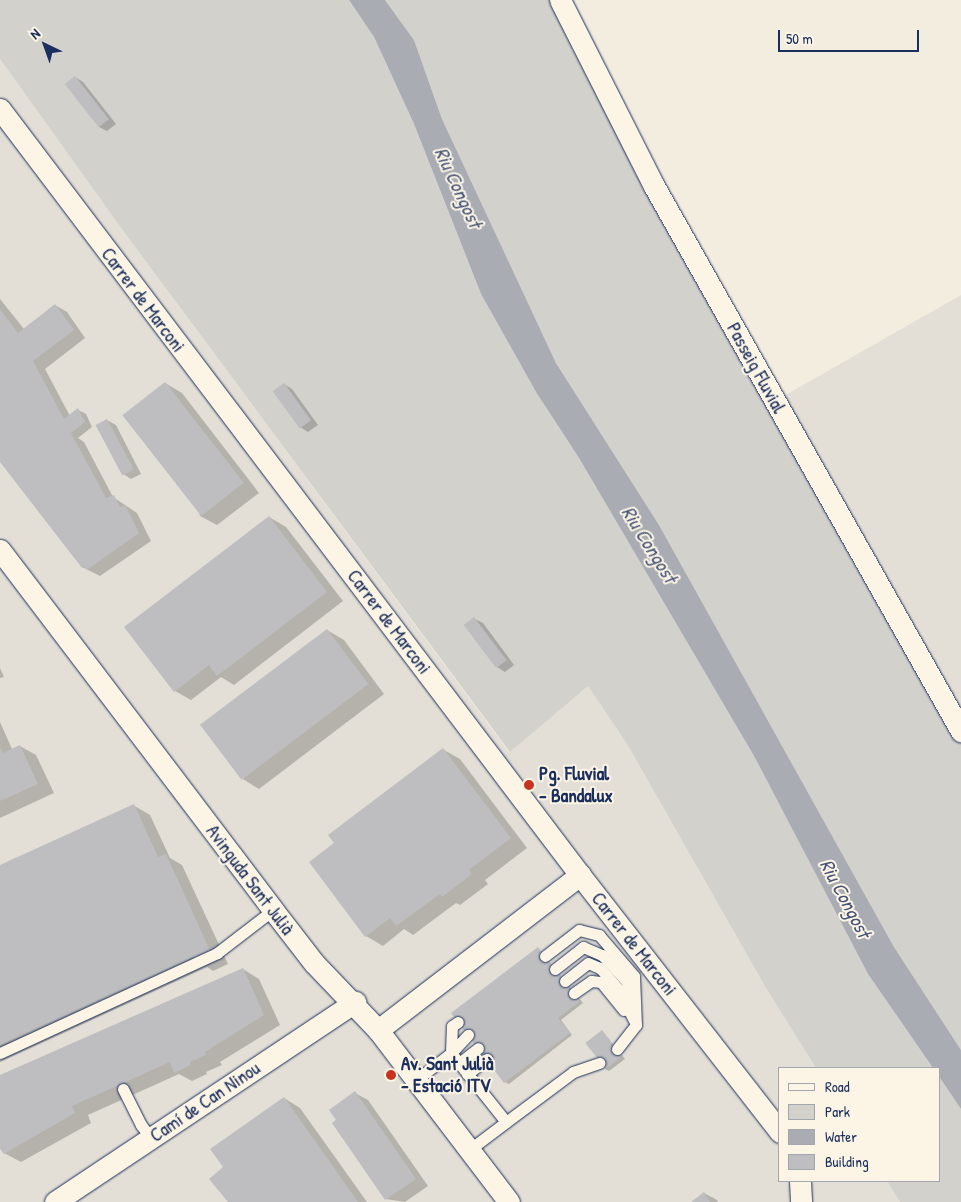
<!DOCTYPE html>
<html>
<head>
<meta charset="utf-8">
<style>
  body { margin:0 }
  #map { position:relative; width:961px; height:1202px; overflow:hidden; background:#f3ede0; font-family:"Patrick Hand",sans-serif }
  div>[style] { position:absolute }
  .built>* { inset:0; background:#e3dfd6 }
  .green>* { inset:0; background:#d3d1cc }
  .water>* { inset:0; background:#a9acb3 }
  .shadow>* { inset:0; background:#0003 }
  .building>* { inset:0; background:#bebec0; transform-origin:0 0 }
  .roads { filter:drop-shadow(0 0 1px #1b2f5e) drop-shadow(0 0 1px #1b2f5e) }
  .service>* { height:11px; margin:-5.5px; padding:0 5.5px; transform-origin:5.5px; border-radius:5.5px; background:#fcf5e5 }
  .minor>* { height:21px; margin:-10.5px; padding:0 10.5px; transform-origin:10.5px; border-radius:10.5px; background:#fcf5e5 }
  .dots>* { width:14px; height:14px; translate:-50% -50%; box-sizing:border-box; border:2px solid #fcf5e5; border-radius:50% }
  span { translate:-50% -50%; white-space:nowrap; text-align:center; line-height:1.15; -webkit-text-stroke:4px #fcf5e5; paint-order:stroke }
  .street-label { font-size:19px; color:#1b2f5e }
  .poi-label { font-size:19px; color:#1b2f5e; font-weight:700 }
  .left { translate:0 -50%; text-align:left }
  .water-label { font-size:20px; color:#465478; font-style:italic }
  .legend { position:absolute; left:778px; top:1067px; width:162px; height:115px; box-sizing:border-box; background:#fcf5e5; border:1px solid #a2a6af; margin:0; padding:6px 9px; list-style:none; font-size:15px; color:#1b2f5e }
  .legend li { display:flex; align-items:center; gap:10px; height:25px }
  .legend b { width:25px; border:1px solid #a2a6af }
  .north { position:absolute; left:20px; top:20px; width:50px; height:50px; -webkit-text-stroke:4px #fcf5e5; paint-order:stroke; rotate:318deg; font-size:14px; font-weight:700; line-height:20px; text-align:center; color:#1b2f5e }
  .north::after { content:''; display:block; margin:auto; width:18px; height:22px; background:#1b2f5e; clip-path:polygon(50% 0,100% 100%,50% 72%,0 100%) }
  .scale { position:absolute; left:778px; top:30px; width:141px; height:22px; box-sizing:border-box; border:2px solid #1b2f5e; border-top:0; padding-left:6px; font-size:15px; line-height:18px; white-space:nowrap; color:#1b2f5e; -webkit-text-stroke:4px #fcf5e5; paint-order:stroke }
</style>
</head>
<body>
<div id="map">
  <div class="built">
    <div style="clip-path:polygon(0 59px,124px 232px,509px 752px,588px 686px,627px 744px,766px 988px,816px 1068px,780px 1068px,780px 1181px,887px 1181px,900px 1202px,0 1202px)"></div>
    <div style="clip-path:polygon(961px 295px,961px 743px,768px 405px)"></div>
  </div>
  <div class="green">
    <div style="clip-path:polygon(0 0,349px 0,374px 37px,414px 124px,481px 294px,536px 392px,579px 458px,754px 756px,868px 974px,933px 1068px,816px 1068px,766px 988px,627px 744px,588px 686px,510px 752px,124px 232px,0 59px)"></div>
    <div style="clip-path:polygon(385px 0,550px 0,768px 405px,961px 743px,961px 1050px,894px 947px,659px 525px,556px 363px,442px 119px,414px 40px)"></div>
    <div style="clip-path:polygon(940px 1078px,961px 1109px,961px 1202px,900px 1202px,887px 1181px,940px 1181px)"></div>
  </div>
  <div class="water">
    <div style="clip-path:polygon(349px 0,385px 0,414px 40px,442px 119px,556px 363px,659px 525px,894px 947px,961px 1050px,961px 1109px,940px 1078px,940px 1068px,933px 1068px,868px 974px,754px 756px,579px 458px,536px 392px,481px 294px,414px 124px,374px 37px)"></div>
  </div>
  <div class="shadow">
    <div style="clip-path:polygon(75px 77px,83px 82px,116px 124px,107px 131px,99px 127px)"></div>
    <div style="clip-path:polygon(0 299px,24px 329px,55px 305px,67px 312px,85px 338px,45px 369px,70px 416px,78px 410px,86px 414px,92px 427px,78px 438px,84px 442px,113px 497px,137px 513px,151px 541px,100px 576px,82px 567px,0 460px)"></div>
    <div style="clip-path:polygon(165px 383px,182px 393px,259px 493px,217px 525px,200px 516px)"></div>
    <div style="clip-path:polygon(284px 384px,292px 389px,318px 425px,308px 432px,300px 427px)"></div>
    <div style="clip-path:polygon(107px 420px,116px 425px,141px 474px,131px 479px,123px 474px)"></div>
    <div style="clip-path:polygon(269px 517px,286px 527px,343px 601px,234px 685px,221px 677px,191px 700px,175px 691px)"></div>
    <div style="clip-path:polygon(475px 619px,483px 623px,514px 665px,505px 672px,497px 667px)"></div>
    <div style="clip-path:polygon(327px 630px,344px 640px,384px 694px,259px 789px,243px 779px)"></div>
    <div style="clip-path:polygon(0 668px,4px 677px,0 678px)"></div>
    <div style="clip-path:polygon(0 722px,12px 749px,20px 746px,36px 755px,54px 793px,0 818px)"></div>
    <div style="clip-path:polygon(444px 750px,460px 759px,527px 848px,485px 880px,488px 884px,460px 905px,456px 903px,413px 935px,404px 929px,383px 946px,366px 936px)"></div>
    <div style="clip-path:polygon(133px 805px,150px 815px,170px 858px,182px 865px,228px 964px,213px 971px,207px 967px,0 1062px,0 867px)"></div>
    <div style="clip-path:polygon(538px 948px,583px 1003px,561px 1020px,572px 1035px,509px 1084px,505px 1082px)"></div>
    <div style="clip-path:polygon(243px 969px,259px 979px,280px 1025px,220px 1062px,222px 1065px,206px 1072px,207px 1074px,192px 1081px,179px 1074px,88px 1115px,91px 1123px,21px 1162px,4px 1153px,0 1146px,0 1077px)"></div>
    <div style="clip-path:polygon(602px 1031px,625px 1059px,609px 1071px,605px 1069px)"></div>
    <div style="clip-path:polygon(355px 1093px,368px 1100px,428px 1186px,405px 1202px,386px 1199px,333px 1124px)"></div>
    <div style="clip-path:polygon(284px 1098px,300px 1108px,367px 1202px,230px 1202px,224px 1167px)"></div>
    <div style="clip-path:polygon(704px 1193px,717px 1200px,718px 1202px,693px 1202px)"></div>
  </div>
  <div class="building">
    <div style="left:75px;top:76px;width:55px;height:13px;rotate:52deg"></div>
    <div style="clip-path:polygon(55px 304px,74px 330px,33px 361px,64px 419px,78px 408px,85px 422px,71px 433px,106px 498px,114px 495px,120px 507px,125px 505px,139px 533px,87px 570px,84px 566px,82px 568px,0 462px,0 309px,18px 333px)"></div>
    <div style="left:165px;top:382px;width:128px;height:54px;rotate:52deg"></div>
    <div style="left:284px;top:383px;width:46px;height:14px;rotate:54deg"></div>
    <div style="left:107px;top:419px;width:57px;height:13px;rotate:62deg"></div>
    <div style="clip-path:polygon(269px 516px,327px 592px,217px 676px,209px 665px,174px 692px,124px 627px)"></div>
    <div style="left:474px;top:617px;width:54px;height:13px;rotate:53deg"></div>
    <div style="left:327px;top:629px;width:69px;height:159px;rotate:53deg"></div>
    <div style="clip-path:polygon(20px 745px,38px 784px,0 801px,0 747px,3px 753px)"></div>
    <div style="clip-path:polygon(443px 748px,511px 838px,469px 870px,472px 874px,442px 897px,440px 894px,396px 926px,390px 918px,365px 937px,309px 862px,334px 843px,328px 835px)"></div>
    <div style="clip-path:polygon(134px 804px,158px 857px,166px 854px,212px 955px,196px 962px,193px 957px,0 1045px,0 865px)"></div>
    <div style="clip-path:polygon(538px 947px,580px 1001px,558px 1018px,570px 1033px,504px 1083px,451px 1013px)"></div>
    <div style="clip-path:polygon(243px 968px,264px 1015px,205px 1052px,206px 1055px,190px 1062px,191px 1065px,174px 1073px,170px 1062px,72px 1106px,75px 1113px,4px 1154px,0 1149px,0 1075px)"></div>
    <div style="left:602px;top:1030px;width:33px;height:21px;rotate:52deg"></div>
    <div style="clip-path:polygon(355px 1091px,416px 1179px,385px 1200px,332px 1123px,336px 1120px,329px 1110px)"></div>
    <div style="clip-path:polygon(284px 1097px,358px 1202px,228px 1202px,209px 1179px,223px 1167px,210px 1149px)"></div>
    <div style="clip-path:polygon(704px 1192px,710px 1202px,691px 1202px)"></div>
  </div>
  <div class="roads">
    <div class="service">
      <div style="left:545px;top:956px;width:43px;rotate:-37.4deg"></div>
      <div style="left:579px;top:930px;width:21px;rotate:14deg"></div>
      <div style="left:599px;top:935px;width:54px;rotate:49.5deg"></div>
      <div style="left:634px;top:976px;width:49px;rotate:87.7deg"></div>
      <div style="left:555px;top:969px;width:36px;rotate:-38deg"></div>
      <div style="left:583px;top:947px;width:21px;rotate:23deg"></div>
      <div style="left:602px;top:955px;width:37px;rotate:47deg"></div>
      <div style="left:627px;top:982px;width:15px;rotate:79deg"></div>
      <div style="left:565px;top:981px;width:29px;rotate:-38deg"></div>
      <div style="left:588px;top:963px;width:13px;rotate:23deg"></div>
      <div style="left:600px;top:968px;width:28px;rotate:49deg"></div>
      <div style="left:618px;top:989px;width:36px;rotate:63deg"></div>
      <div style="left:574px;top:993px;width:21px;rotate:-35deg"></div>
      <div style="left:591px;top:981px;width:10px;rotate:6deg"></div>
      <div style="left:601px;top:982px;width:36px;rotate:51deg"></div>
      <div style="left:617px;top:1049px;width:31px;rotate:-52deg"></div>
      <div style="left:0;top:1053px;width:239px;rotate:-24.7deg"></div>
      <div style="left:217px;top:953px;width:71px;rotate:-37.5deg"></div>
      <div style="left:451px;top:1053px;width:88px;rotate:51.4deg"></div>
      <div style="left:506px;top:1122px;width:84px;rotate:-36.7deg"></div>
      <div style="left:573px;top:1072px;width:28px;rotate:-19deg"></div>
      <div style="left:451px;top:1053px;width:27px;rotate:-88deg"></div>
      <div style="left:452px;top:1026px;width:7px;rotate:-34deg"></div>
      <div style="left:459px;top:1063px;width:24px;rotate:-38deg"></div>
      <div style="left:467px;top:1074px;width:25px;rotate:-37deg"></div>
      <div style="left:416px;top:1080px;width:44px;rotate:-37.6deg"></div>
      <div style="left:451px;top:1053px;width:25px;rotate:-47deg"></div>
      <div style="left:123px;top:1089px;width:40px;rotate:63.4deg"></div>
      <div style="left:141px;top:1125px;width:16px;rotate:52deg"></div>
      <div style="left:469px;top:1150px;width:46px;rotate:-37.1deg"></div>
    </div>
    <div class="minor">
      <div style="left:560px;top:0;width:208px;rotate:63.2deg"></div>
      <div style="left:654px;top:186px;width:626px;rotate:60.61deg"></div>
      <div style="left:0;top:109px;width:961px;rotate:52.87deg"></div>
      <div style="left:580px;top:875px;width:326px;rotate:52.1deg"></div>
      <div style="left:0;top:550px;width:452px;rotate:52.8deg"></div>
      <div style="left:273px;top:910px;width:67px;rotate:52.3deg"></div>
      <div style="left:314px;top:963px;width:93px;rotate:46.3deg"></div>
      <div style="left:378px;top:1030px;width:216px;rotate:52.7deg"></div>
      <div style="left:378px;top:1030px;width:255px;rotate:-37.5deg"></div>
      <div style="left:800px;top:1181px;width:21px;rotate:87deg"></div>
      <div style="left:55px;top:1202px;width:361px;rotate:-33.7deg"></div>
    </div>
  </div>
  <div class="dots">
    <div style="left:529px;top:785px;background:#c8321e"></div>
    <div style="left:391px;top:1075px;background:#c8321e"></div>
  </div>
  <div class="street-label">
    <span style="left:143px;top:300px;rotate:53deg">Carrer de Marconi</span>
    <span style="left:756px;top:368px;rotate:61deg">Passeig Fluvial</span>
    <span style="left:389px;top:622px;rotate:53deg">Carrer de Marconi</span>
    <span style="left:250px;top:880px;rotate:53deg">Avinguda Sant Julià</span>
    <span style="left:634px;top:944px;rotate:52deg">Carrer de Marconi</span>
    <span style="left:205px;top:1102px;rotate:-34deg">Camí de Can Ninou</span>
  </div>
  <div class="poi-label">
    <span class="left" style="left:539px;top:785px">Pg. Fluvial<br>- Bandalux</span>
    <span class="left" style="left:401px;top:1075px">Av. Sant Julià<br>- Estació ITV</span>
  </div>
  <div class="water-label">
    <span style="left:459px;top:187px;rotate:65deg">Riu Congost</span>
    <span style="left:650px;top:544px;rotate:58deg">Riu Congost</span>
    <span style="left:846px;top:898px;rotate:62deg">Riu Congost</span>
  </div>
  <ul class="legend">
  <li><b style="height:6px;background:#fcf5e5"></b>Road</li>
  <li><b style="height:14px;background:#d3d1cc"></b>Park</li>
  <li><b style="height:14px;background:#a9acb3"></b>Water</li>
  <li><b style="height:14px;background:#bebec0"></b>Building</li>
  </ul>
  <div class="north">N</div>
  <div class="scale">50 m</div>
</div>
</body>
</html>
